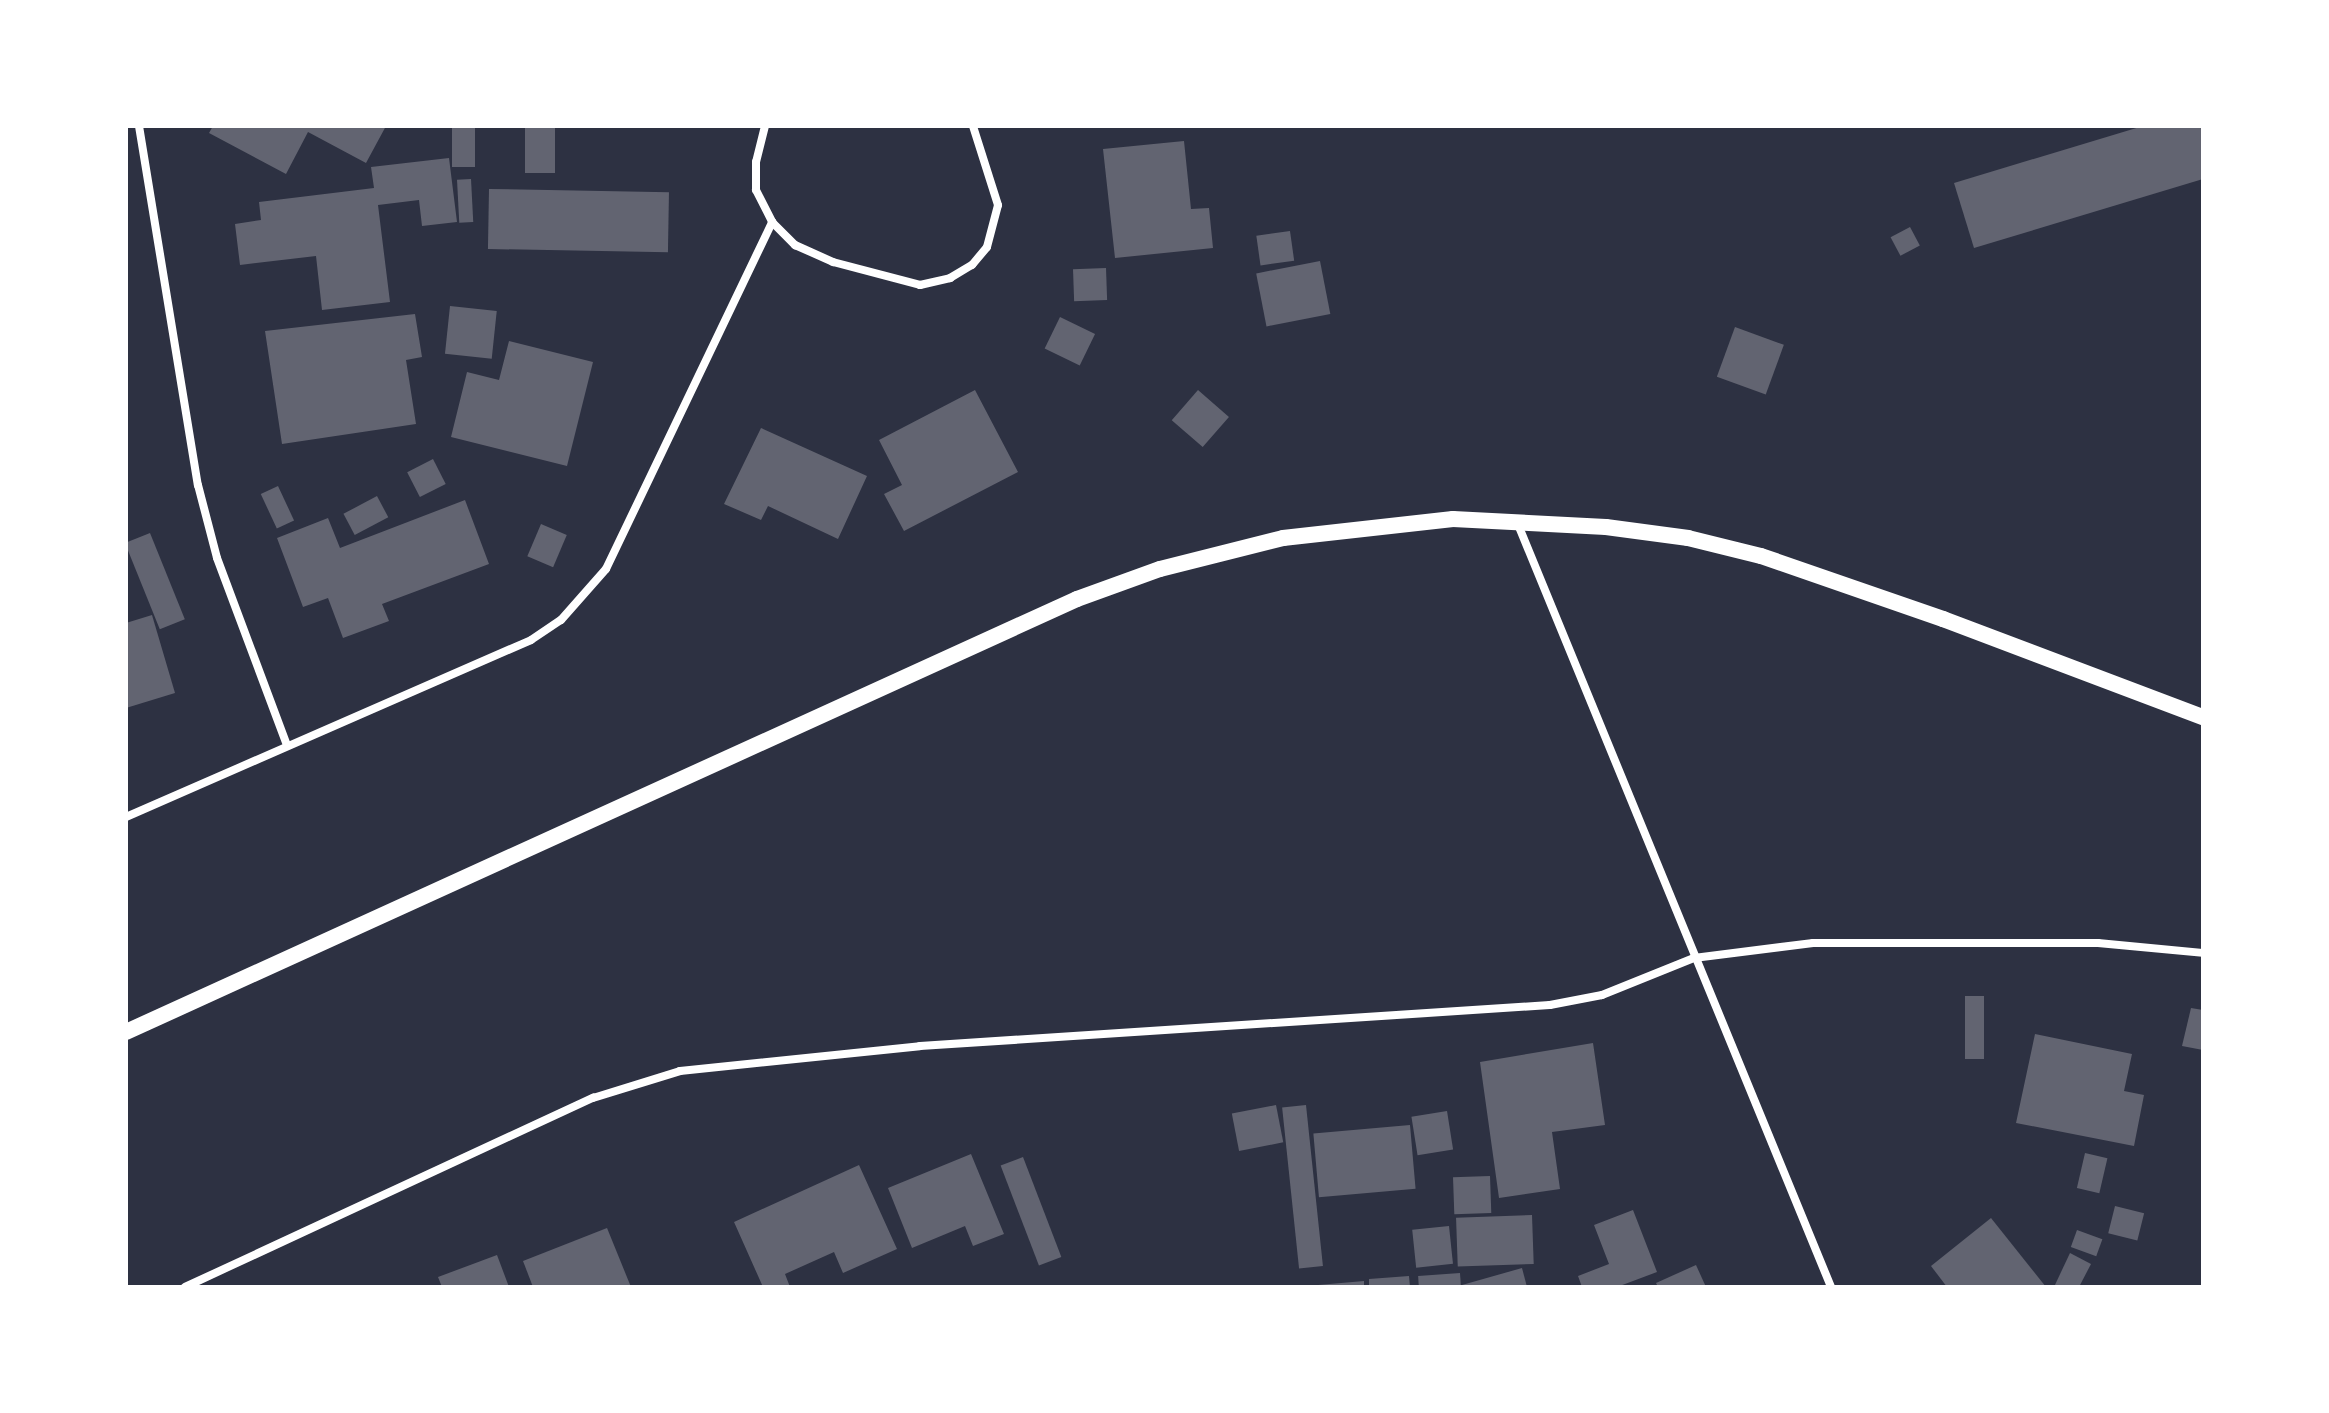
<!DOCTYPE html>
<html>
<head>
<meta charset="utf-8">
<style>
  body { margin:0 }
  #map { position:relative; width:2329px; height:1413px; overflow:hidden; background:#2d3142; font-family:Commissioner,sans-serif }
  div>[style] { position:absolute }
  .building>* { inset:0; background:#626471; transform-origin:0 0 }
  .minor>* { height:8px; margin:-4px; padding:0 4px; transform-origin:4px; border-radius:4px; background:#fff }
  .secondary>* { height:16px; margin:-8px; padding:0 8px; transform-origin:8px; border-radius:8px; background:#fff }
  span { translate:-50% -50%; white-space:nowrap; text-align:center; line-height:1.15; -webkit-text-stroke:8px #fff; paint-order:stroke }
  .frame { position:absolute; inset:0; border:128px solid #fff; pointer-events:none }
</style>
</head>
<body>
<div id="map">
  <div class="building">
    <div style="clip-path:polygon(213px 126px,386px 126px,366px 163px,308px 132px,286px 174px,209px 133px)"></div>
    <div style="left:452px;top:126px;width:23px;height:41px"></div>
    <div style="left:525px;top:126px;width:30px;height:47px"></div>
    <div style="clip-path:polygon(2143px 126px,2203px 126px,2203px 179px,1974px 248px,1954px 183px)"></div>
    <div style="clip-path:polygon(1184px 141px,1191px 209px,1209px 208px,1213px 248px,1115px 258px,1103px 149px)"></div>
    <div style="clip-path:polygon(449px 158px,457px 222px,422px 226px,419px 200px,378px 205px,390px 302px,322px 310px,316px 256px,240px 265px,235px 224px,261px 220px,259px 202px,374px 188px,371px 167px)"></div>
    <div style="left:471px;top:179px;width:43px;height:14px;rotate:87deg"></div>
    <div style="left:489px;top:189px;width:180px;height:60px;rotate:1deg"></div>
    <div style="left:1910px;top:227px;width:21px;height:22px;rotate:62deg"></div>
    <div style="left:1290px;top:231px;width:30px;height:34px;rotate:82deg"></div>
    <div style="left:1320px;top:261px;width:54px;height:65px;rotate:79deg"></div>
    <div style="left:1106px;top:268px;width:32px;height:33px;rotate:88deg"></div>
    <div style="left:450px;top:306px;width:47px;height:48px;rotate:6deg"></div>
    <div style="clip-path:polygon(415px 314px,422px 357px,406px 360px,416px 424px,282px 444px,265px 331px)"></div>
    <div style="left:1060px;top:317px;width:39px;height:35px;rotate:26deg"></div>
    <div style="left:1735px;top:327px;width:52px;height:53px;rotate:20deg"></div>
    <div style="clip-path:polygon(509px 341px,593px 362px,567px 466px,451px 437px,467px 372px,499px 380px)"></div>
    <div style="clip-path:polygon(975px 390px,1018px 472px,904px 531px,884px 494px,902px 485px,879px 440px)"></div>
    <div style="left:1198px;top:390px;width:41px;height:40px;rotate:41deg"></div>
    <div style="clip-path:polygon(761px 428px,867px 476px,838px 539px,768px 506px,761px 520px,724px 504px)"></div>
    <div style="left:433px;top:459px;width:28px;height:29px;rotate:63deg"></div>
    <div style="left:278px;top:486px;width:38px;height:19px;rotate:65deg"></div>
    <div style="left:377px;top:496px;width:24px;height:38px;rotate:62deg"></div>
    <div style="clip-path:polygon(465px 500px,489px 564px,382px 604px,389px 621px,343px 638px,328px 598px,303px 607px,277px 538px,328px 518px,340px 548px)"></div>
    <div style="left:541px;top:524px;width:28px;height:35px;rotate:23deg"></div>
    <div style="left:150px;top:533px;width:93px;height:27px;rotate:68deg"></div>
    <div style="clip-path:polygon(152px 615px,175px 693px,126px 708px,126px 623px)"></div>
    <div style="left:1965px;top:996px;width:19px;height:63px"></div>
    <div style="clip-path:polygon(2191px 1008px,2203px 1010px,2203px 1050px,2182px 1046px)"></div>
    <div style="clip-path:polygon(2035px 1034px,2132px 1054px,2124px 1091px,2144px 1095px,2134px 1146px,2016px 1123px)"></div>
    <div style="clip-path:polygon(1593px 1043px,1605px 1125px,1552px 1132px,1560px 1189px,1499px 1198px,1480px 1062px)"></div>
    <div style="left:1276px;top:1105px;width:38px;height:45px;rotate:79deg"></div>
    <div style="left:1306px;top:1105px;width:162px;height:24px;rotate:84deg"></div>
    <div style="left:1447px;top:1111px;width:39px;height:36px;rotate:81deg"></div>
    <div style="left:1410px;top:1125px;width:64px;height:97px;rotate:85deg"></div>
    <div style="left:2085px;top:1153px;width:23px;height:36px;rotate:13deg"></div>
    <div style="clip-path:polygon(971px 1154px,1004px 1234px,973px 1246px,965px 1226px,912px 1248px,888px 1188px)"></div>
    <div style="left:1023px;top:1157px;width:107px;height:24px;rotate:69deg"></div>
    <div style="clip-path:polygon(859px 1165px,897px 1249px,843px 1273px,834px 1252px,785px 1274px,790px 1287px,763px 1287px,734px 1222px)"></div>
    <div style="left:1490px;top:1176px;width:37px;height:37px;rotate:88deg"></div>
    <div style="left:2115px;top:1206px;width:30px;height:28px;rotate:14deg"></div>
    <div style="clip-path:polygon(1633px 1210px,1657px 1272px,1617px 1287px,1582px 1287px,1578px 1276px,1609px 1264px,1594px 1225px)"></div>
    <div style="left:1532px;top:1215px;width:49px;height:76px;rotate:88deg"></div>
    <div style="clip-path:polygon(1991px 1218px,2046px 1287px,1947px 1287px,1931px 1266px)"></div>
    <div style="left:1449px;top:1226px;width:38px;height:37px;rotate:84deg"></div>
    <div style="clip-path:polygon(607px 1228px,631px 1287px,533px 1287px,523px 1261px)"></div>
    <div style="left:2077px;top:1230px;width:27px;height:18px;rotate:20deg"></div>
    <div style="clip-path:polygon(2070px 1253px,2091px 1264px,2079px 1287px,2054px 1287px)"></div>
    <div style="clip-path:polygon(497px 1255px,509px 1287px,442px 1287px,438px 1277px)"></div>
    <div style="clip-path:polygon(1696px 1265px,1706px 1287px,1658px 1287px,1656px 1283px)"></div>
    <div style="clip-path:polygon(1522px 1268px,1527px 1287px,1462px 1287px,1462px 1285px)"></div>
    <div style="left:1460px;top:1273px;width:14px;height:42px;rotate:86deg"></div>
    <div style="clip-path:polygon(1409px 1276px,1410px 1287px,1369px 1287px,1369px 1279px)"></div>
    <div style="clip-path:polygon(1364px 1281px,1364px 1287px,1319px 1287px,1318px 1285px)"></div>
  </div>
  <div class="minor">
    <div style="left:139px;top:126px;width:364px;rotate:80.7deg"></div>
    <div style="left:198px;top:485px;width:75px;rotate:75.4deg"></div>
    <div style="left:217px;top:558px;width:200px;rotate:69.5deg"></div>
    <div style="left:765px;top:126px;width:37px;rotate:104deg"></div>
    <div style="left:756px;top:162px;width:28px;rotate:90deg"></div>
    <div style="left:756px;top:190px;width:36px;rotate:63deg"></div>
    <div style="left:772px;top:222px;width:33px;rotate:45deg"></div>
    <div style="left:795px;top:245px;width:42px;rotate:24.1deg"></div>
    <div style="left:833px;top:262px;width:90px;rotate:14.8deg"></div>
    <div style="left:920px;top:285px;width:31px;rotate:-13deg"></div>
    <div style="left:950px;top:278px;width:26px;rotate:-31deg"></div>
    <div style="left:972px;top:265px;width:23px;rotate:-50deg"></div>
    <div style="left:987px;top:247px;width:43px;rotate:-75.3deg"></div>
    <div style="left:998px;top:205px;width:83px;rotate:-107.6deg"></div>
    <div style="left:1517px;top:522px;width:827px;rotate:67.68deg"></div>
    <div style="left:126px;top:817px;width:442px;rotate:-23.6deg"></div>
    <div style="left:531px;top:640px;width:36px;rotate:-34deg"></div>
    <div style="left:561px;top:620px;width:68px;rotate:-48.6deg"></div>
    <div style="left:606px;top:569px;width:385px;rotate:-64.4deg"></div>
    <div style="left:185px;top:1287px;width:450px;rotate:-24.9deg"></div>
    <div style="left:593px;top:1098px;width:91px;rotate:-17.2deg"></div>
    <div style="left:680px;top:1071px;width:241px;rotate:-5.9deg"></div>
    <div style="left:920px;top:1046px;width:631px;rotate:-3.72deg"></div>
    <div style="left:1550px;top:1005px;width:53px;rotate:-10.9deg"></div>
    <div style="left:1602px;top:995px;width:99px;rotate:-21.9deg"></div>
    <div style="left:1694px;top:958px;width:120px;rotate:-7.2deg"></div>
    <div style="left:1813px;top:943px;width:285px"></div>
    <div style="left:2098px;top:943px;width:105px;rotate:5.4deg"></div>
  </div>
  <div class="secondary">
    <div style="left:126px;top:1032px;width:1045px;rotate:-24.48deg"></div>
    <div style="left:1077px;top:599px;width:88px;rotate:-19.9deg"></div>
    <div style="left:1160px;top:569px;width:127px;rotate:-14.1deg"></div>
    <div style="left:1283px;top:538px;width:171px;rotate:-6.4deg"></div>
    <div style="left:1453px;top:519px;width:153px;rotate:3deg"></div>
    <div style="left:1606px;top:527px;width:83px;rotate:7.6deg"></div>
    <div style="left:1688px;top:538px;width:75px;rotate:13.9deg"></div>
    <div style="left:1761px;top:556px;width:193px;rotate:19.1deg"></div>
    <div style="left:1943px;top:619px;width:278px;rotate:20.7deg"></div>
  </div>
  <div class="frame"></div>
</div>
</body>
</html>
